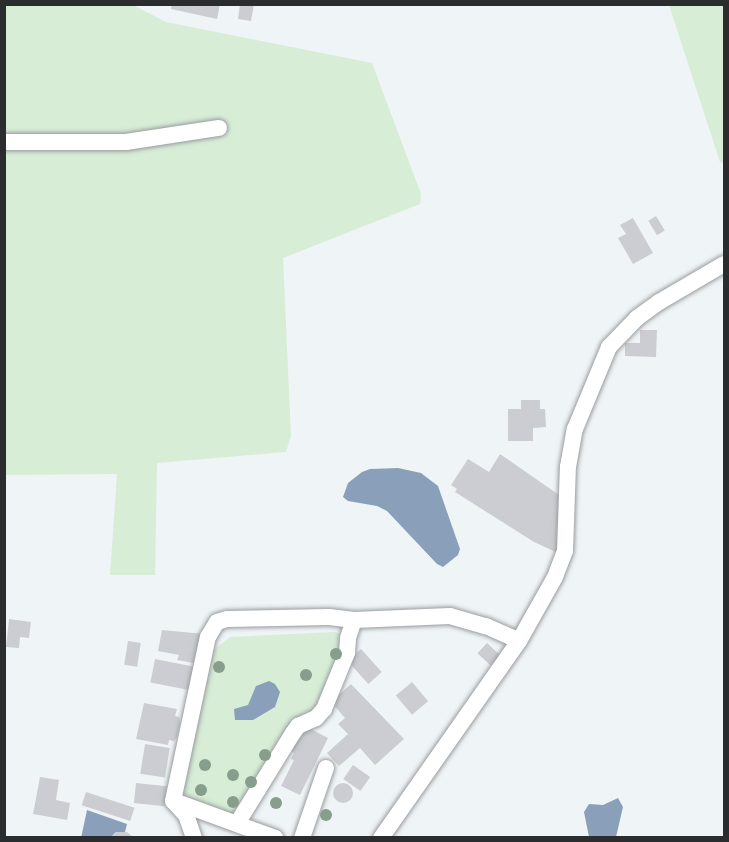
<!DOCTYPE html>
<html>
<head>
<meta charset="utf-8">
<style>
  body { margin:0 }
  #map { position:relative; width:729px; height:842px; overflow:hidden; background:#eff4f7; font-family:"Libre Baskerville",serif }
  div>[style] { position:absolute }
  .green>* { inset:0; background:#d7edd6 }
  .water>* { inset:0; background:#8aa0ba }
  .building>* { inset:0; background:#cccdd2; transform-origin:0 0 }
  .round { border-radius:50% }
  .roads { filter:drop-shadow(0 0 2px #989c9f) drop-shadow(0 0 2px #989c9f) }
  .minor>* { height:16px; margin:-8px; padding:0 8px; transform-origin:8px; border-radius:8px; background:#fff }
  .trees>* { width:12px; height:12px; margin:-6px; border-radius:50%; background:#869e8b }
  span { translate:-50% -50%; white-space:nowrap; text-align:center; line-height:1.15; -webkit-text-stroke:4.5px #eff4f7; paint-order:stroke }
  .frame { position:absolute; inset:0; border:6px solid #2a2c2d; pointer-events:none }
</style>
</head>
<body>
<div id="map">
  <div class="green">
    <div style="clip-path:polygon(4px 5px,133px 5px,166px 22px,372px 63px,421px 194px,420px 204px,283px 258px,291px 436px,286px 452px,157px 463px,155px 575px,110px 575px,117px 474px,5px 475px)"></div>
    <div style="clip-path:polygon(669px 5px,724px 5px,724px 163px,720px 162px)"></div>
    <div style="clip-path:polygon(336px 632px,345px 639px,321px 709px,234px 817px,181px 799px,210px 653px,230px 637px)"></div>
  </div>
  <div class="water">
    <div style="clip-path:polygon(398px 468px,421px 473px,438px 486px,460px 549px,458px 555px,443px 567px,437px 564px,387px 511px,377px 506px,348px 501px,343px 497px,348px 483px,362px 472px,370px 469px)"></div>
    <div style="clip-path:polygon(269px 681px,275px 684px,280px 692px,275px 707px,253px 720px,235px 720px,234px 709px,248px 705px,256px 686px)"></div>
    <div style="clip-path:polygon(618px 798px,623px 807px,616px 837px,589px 837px,584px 812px,589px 804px,603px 805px)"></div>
    <div style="clip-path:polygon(87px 810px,127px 824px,125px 832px,116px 832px,111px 837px,81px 838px)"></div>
  </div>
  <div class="building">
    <div style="clip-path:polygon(172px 4px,220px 4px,217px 19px,171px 9px)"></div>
    <div style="clip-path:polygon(240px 4px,254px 4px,251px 21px,238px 19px)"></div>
    <div style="left:656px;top:216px;width:17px;height:9px;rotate:59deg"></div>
    <div style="clip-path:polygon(633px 218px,653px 253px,633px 264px,618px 238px,626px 234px,620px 225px)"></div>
    <div style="clip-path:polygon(640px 330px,657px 330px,656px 357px,625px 356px,625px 343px,640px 343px)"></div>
    <div style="clip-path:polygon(521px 400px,540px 400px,540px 409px,545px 409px,546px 427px,533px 428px,533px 441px,508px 441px,508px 409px,521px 409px)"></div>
    <div style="clip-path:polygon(500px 454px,559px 495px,560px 554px,534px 542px,455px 492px,457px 489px,451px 485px,468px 459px,489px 472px)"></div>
    <div style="clip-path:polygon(9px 619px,31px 622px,29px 638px,20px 637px,19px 648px,6px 647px)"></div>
    <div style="clip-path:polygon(162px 630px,204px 634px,199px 664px,177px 660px,179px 655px,158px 651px)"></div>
    <div style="left:128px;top:641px;width:13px;height:24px;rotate:9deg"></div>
    <div style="left:487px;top:643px;width:18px;height:14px;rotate:43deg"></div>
    <div style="left:361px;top:649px;width:31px;height:18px;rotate:48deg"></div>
    <div style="left:155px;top:659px;width:44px;height:24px;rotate:11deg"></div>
    <div style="left:412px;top:682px;width:25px;height:21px;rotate:50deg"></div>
    <div style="clip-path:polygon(351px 684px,404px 739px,375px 765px,360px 748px,339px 766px,327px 753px,348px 734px,338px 724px,345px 718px,331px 702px)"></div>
    <div style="clip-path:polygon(144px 703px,177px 709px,175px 716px,179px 717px,180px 722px,177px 737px,174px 741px,169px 740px,168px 745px,136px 739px)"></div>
    <div style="clip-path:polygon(307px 727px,328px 738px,300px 795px,281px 786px,294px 760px,291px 759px,294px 753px,291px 751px)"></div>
    <div style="left:145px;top:744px;width:25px;height:30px;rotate:9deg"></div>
    <div style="left:353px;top:765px;width:21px;height:17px;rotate:35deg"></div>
    <div style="clip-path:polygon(40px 777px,59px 780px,56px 800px,70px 803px,67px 820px,33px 814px)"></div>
    <div class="round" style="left:333px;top:783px;width:20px;height:20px"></div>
    <div style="left:136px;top:783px;width:31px;height:20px;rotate:6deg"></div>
    <div style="left:86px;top:792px;width:51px;height:14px;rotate:18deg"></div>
    <div style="clip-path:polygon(116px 832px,127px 832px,134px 838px,110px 838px)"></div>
  </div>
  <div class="roads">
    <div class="minor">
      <div style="left:4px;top:142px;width:122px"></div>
      <div style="left:126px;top:142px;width:94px;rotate:-8.6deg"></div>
      <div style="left:174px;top:801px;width:108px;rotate:20.1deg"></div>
      <div style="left:238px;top:822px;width:105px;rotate:-58.3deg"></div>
      <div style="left:293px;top:733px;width:9px;rotate:-54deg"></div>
      <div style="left:298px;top:726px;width:20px;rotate:-24deg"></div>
      <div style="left:316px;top:718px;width:12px;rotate:-48deg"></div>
      <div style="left:324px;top:709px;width:61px;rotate:-67.7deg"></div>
      <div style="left:347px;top:653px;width:15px;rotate:-86deg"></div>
      <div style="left:348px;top:638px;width:19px;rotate:-72deg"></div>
      <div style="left:194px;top:838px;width:24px;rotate:-109deg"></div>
      <div style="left:186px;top:815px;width:19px;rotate:-133deg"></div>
      <div style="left:173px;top:801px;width:168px;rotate:-78deg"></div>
      <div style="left:208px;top:637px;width:17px;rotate:-59deg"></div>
      <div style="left:217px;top:622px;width:10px;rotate:-17deg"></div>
      <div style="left:227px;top:619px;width:102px;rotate:-1.1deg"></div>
      <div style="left:329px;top:617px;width:25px;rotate:7deg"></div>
      <div style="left:354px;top:620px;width:96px;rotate:-2.4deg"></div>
      <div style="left:450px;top:616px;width:37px;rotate:16deg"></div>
      <div style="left:486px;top:626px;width:36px;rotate:24deg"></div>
      <div style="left:302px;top:838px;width:74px;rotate:-71.1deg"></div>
      <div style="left:381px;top:838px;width:241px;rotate:-55deg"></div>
      <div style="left:519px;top:641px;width:73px;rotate:-60.6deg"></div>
      <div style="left:555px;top:577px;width:28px;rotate:-69deg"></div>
      <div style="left:565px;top:551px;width:84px;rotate:-88deg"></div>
      <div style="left:568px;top:467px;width:39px;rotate:-80deg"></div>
      <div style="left:575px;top:429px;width:89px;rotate:-67.5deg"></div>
      <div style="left:609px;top:347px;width:40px;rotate:-46deg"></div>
      <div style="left:637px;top:318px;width:27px;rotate:-36deg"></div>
      <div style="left:659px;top:302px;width:75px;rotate:-30.3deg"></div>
    </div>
  </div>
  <div class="trees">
    <div style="left:336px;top:654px"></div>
    <div style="left:219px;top:667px"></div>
    <div style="left:306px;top:675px"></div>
    <div style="left:265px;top:755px"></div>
    <div style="left:205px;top:765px"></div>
    <div style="left:233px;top:775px"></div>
    <div style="left:251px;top:782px"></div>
    <div style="left:201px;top:790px"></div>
    <div style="left:233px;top:802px"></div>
    <div style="left:276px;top:803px"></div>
    <div style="left:326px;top:815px"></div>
  </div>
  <div class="frame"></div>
</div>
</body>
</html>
